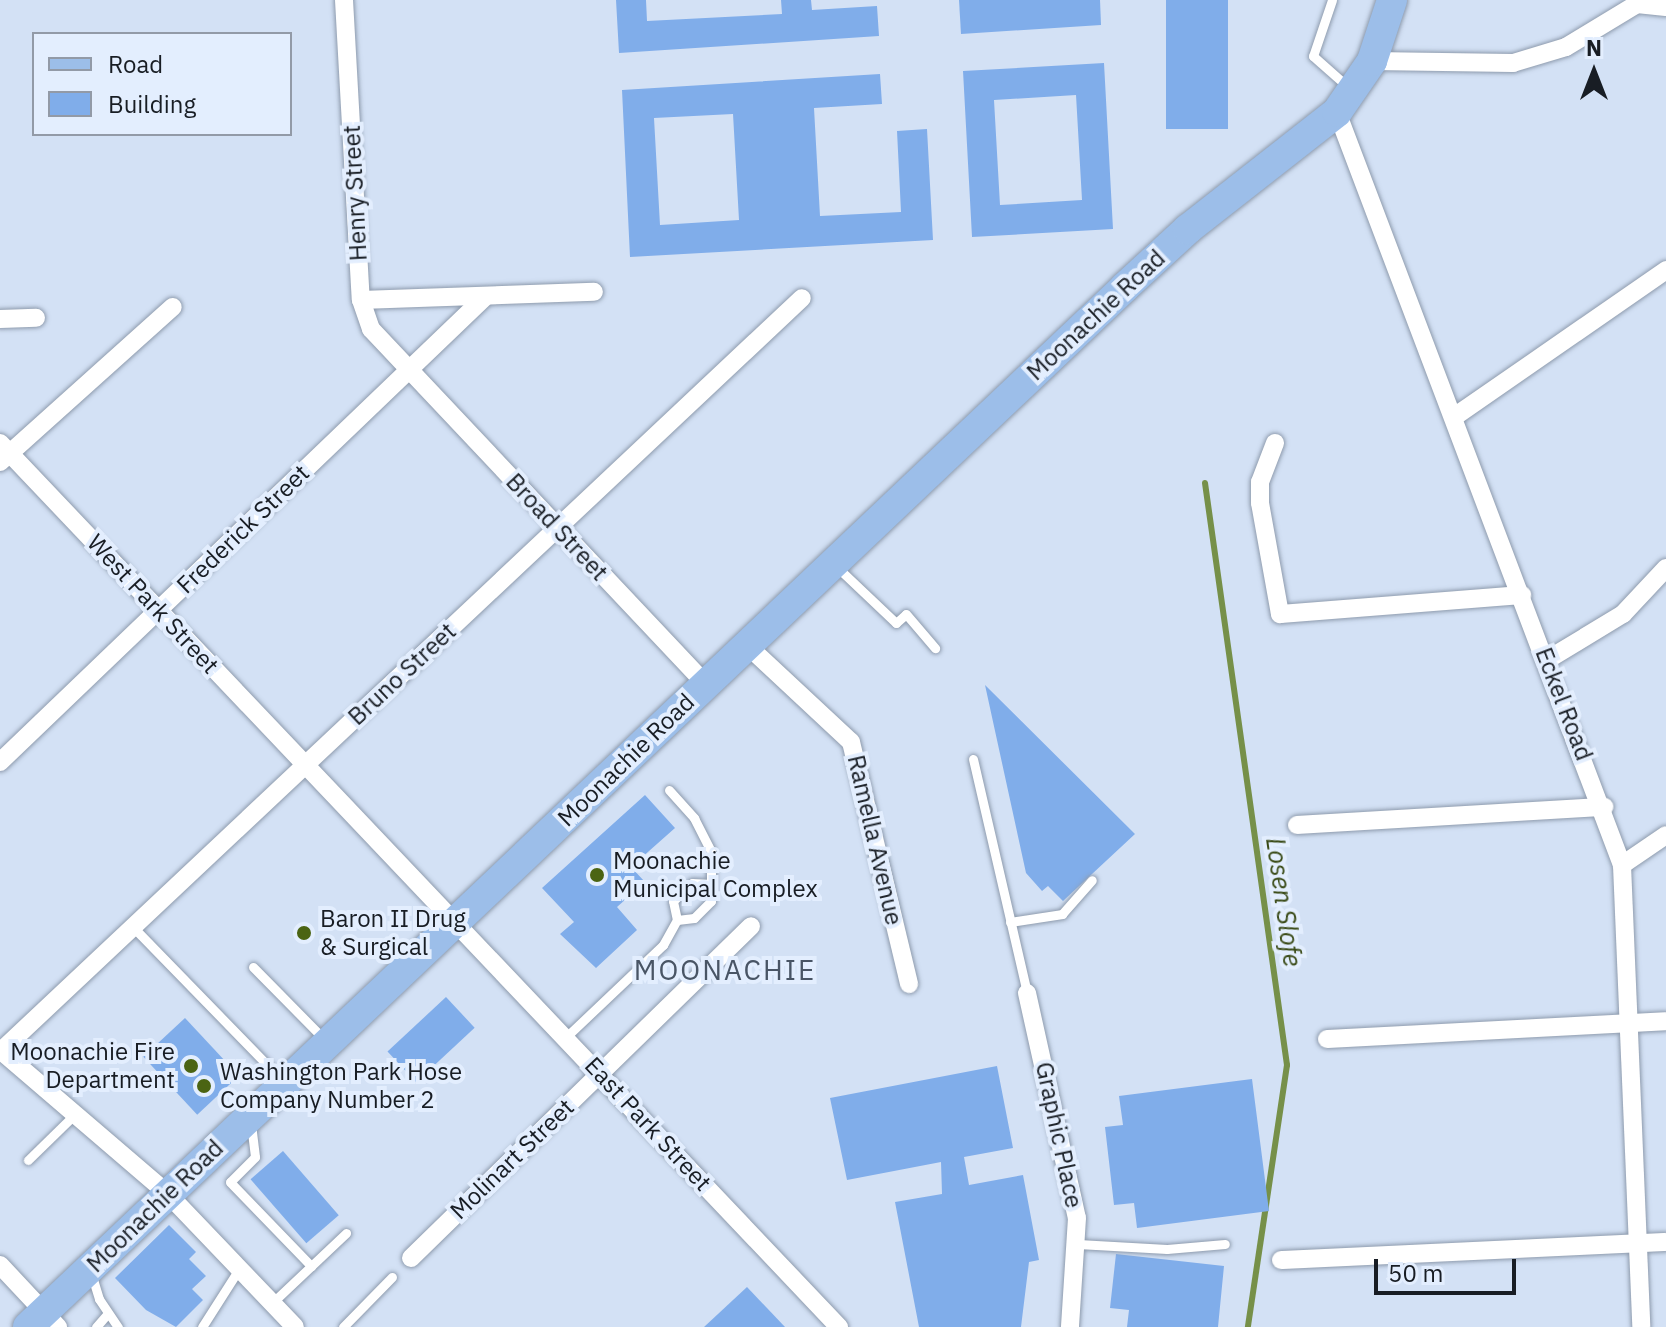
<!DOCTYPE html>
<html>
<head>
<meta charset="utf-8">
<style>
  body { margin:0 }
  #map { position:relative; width:1666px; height:1327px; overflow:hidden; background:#d3e1f5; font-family:"IBM Plex Sans",sans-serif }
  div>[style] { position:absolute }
  .stream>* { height:6px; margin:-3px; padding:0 3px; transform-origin:3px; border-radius:3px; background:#769049 }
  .building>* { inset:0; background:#80adea; transform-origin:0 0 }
  .roads { filter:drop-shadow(0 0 2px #8e9bad) drop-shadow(0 0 2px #8e9bad) }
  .lane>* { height:9px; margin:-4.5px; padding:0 4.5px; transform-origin:4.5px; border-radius:4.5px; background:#fff }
  .street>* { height:18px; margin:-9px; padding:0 9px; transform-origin:9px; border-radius:9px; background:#fff }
  .primary>* { height:30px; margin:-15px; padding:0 15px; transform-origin:15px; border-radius:15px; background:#9cbee9 }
  .dots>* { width:22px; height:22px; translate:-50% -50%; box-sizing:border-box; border:4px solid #e3eefe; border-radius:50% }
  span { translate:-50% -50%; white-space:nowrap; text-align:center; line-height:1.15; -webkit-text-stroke:8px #e3eefe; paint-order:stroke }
  .street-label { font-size:24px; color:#181d24 }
  .poi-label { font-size:24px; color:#181d24 }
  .left { translate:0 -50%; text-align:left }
  .right { translate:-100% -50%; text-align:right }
  .water-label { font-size:26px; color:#394a16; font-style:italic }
  .quarter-label { font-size:28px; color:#495565; letter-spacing:2px }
  .legend { position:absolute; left:32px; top:32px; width:260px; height:104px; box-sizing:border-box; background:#e3eefe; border:2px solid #929aa7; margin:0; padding:10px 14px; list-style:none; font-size:24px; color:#181d24 }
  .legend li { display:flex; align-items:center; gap:16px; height:40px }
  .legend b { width:40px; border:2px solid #929aa7 }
  .north { position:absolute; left:1554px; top:32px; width:80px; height:80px; -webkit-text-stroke:6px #e3eefe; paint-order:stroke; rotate:0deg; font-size:22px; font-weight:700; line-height:32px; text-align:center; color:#181d24 }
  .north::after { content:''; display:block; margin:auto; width:28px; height:36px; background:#181d24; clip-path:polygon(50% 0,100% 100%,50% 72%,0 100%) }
  .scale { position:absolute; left:1374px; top:1259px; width:142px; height:36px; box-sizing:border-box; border:4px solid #181d24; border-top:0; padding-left:10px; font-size:24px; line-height:28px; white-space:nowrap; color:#181d24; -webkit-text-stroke:6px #e3eefe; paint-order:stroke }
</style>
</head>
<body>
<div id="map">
  <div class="stream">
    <div style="left:1205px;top:483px;width:588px;rotate:81.98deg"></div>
    <div style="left:1287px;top:1065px;width:265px;rotate:98.5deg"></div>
  </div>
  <div class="building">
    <div style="clip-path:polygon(616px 0,646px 0,647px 21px,782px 14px,781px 0,811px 0,812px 10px,877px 6px,879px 36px,619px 53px)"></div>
    <div style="clip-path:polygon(959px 0,1100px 0,1101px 25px,961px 34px)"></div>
    <div style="left:1166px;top:0;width:62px;height:129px"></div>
    <div style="clip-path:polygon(evenodd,1104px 63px,1113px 229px,972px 237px,963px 71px,1104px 63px,1076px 95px,1082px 200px,1000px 205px,994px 100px,1076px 95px)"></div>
    <div style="clip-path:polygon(evenodd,880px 74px,882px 104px,814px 108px,820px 216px,901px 212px,897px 131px,927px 129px,933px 240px,630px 257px,622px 90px,880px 74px,733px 114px,739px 220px,660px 225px,654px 118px,733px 114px)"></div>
    <div style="clip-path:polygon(985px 685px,1135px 834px,1063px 901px,1048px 886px,1042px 891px,1026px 873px)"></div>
    <div style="clip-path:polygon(645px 795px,675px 828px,631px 867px,645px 882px,617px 907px,637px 930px,596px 968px,560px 934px,574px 922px,542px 888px)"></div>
    <div style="left:446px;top:997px;width:42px;height:80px;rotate:47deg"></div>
    <div style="left:185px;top:1018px;width:79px;height:57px;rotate:47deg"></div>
    <div style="clip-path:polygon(997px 1066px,1013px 1148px,964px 1157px,969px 1185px,1023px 1175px,1039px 1260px,1029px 1262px,1021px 1327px,919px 1327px,895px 1202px,942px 1194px,941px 1162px,847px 1180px,830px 1098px)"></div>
    <div style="clip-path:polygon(1252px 1079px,1269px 1211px,1137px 1228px,1134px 1203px,1114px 1205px,1105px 1127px,1123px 1125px,1119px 1096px)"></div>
    <div style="left:283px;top:1151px;width:85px;height:43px;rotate:49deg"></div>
    <div style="clip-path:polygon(169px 1225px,196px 1252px,189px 1259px,206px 1276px,192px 1289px,203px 1300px,176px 1327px,146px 1310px,115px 1278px)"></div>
    <div style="clip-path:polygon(1116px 1254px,1224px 1266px,1218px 1327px,1127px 1327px,1129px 1310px,1110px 1308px)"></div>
    <div style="clip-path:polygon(747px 1287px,785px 1327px,704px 1327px)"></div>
  </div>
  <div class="roads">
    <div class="lane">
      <div style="left:1332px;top:0;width:59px;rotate:108.7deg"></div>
      <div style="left:1313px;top:56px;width:45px;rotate:41.4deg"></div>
      <div style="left:838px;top:568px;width:80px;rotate:43.5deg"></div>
      <div style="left:896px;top:623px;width:13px;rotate:-42deg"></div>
      <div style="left:906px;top:614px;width:45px;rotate:49.5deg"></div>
      <div style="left:973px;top:759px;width:240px;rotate:77deg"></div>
      <div style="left:669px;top:790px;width:38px;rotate:48deg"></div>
      <div style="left:694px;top:818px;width:38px;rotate:63deg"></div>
      <div style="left:711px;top:852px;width:32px;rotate:90deg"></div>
      <div style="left:1010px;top:922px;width:53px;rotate:-8.7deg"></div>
      <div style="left:1062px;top:914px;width:45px;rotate:-48.6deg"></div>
      <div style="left:133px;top:927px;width:212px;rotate:45.8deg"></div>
      <div style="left:253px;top:967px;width:103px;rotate:45.4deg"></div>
      <div style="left:566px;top:1037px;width:134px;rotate:-43.5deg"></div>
      <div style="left:663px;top:945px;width:29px;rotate:-61deg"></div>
      <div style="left:677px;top:920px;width:19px;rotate:-102deg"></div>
      <div style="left:673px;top:901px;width:26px;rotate:-43deg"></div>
      <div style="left:692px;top:883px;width:19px;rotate:3deg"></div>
      <div style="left:711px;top:884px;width:17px;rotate:90deg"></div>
      <div style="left:711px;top:901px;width:24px;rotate:135deg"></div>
      <div style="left:694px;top:918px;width:17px;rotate:173deg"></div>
      <div style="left:251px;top:1124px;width:33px;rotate:83deg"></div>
      <div style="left:255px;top:1157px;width:35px;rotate:135deg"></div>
      <div style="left:230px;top:1182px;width:117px;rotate:46deg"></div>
      <div style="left:28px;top:1160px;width:66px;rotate:-44.4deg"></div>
      <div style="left:1078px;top:1244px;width:89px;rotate:3.2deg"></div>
      <div style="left:1167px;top:1249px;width:58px;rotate:-4.9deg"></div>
      <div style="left:92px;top:1276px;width:24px;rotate:73deg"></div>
      <div style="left:99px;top:1299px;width:34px;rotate:56deg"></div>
      <div style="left:272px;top:1303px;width:102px;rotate:-43.4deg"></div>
      <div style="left:96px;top:1327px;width:18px;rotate:-49deg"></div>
      <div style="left:202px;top:1327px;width:69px;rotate:-57.5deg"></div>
      <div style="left:343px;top:1327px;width:70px;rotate:-45.6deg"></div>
    </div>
    <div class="street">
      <div style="left:344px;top:0;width:300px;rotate:86.8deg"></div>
      <div style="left:361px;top:300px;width:31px;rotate:71deg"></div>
      <div style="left:371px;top:329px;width:488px;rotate:46.7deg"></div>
      <div style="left:1372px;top:61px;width:141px;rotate:0.8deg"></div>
      <div style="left:1513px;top:63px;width:55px;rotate:-16.8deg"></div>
      <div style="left:1566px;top:47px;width:83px;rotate:-31.2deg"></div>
      <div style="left:1637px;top:4px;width:29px;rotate:6deg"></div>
      <div style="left:1337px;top:112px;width:805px;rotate:69.27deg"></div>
      <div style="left:1622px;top:865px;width:462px;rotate:87.6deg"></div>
      <div style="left:361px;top:300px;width:233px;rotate:-2deg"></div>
      <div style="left:0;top:319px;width:36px;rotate:-2deg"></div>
      <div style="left:1454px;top:417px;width:258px;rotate:-34.7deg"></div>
      <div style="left:0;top:443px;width:1219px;rotate:46.5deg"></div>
      <div style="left:1275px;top:443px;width:42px;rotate:111deg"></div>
      <div style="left:1260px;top:482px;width:21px;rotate:90deg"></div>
      <div style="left:1260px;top:503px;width:113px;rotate:79.8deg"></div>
      <div style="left:1280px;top:614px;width:243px;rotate:-4.5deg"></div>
      <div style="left:0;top:462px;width:232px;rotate:-41.9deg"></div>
      <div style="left:747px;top:645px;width:142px;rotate:43deg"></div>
      <div style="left:851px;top:742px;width:249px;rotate:76.5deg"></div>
      <div style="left:1547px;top:660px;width:89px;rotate:-31.2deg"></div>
      <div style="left:1623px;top:614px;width:63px;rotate:-46.9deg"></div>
      <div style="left:0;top:762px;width:673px;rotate:-43.8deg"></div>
      <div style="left:1297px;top:825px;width:308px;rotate:-3.4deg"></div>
      <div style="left:1622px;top:865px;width:53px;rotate:-34.3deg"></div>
      <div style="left:1027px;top:993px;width:230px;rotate:77.5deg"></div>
      <div style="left:1077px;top:1218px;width:109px;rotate:93.7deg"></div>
      <div style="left:1327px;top:1039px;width:339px;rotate:-3deg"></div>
      <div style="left:0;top:1050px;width:220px;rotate:40.6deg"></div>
      <div style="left:167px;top:1193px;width:185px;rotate:46.3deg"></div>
      <div style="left:1px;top:1051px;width:1099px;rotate:-43.23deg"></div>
      <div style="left:411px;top:1258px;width:475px;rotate:-44.3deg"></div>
      <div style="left:1281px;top:1260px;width:385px;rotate:-2.7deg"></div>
      <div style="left:0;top:1265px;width:85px;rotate:46.9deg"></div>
    </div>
    <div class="primary">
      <div style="left:28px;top:1327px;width:1512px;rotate:-43.47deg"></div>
      <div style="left:1125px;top:287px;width:86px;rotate:-42.6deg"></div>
      <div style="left:1188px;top:229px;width:189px;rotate:-38.1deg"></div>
      <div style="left:1337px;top:112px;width:62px;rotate:-55.5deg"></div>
      <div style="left:1372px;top:61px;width:64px;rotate:-71.8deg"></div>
    </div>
  </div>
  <div class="dots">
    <div style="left:597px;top:875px;background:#4b6413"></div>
    <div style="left:304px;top:933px;background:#4b6413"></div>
    <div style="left:191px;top:1066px;background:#4b6413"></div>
    <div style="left:204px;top:1086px;background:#4b6413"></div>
  </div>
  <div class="street-label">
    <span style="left:355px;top:193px;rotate:-93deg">Henry Street</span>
    <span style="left:1096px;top:315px;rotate:-43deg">Moonachie Road</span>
    <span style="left:557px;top:527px;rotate:47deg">Broad Street</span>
    <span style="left:243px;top:529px;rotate:-44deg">Frederick Street</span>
    <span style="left:153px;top:604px;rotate:47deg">West Park Street</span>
    <span style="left:402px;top:674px;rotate:-43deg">Bruno Street</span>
    <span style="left:1564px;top:704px;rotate:69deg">Eckel Road</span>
    <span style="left:626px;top:760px;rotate:-44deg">Moonachie Road</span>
    <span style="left:875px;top:840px;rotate:77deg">Ramella Avenue</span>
    <span style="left:648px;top:1124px;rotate:47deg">East Park Street</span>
    <span style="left:1059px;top:1135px;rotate:78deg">Graphic Place</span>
    <span style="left:512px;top:1159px;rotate:-44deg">Molinart Street</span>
    <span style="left:155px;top:1206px;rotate:-44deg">Moonachie Road</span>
  </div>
  <div class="poi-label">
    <span class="left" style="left:613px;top:875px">Moonachie<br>Municipal Complex</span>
    <span class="left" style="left:320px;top:933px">Baron II Drug<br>&amp; Surgical</span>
    <span class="right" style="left:175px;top:1066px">Moonachie Fire<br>Department</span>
    <span class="left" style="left:220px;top:1086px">Washington Park Hose<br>Company Number 2</span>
  </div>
  <div class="water-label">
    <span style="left:1284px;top:902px;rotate:82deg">Losen Slofe</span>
  </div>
  <div class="quarter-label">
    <span style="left:725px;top:970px">MOONACHIE</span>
  </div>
  <ul class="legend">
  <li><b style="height:10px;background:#9cbee9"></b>Road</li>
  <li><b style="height:22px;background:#80adea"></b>Building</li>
  </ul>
  <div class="north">N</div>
  <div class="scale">50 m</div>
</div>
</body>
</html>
